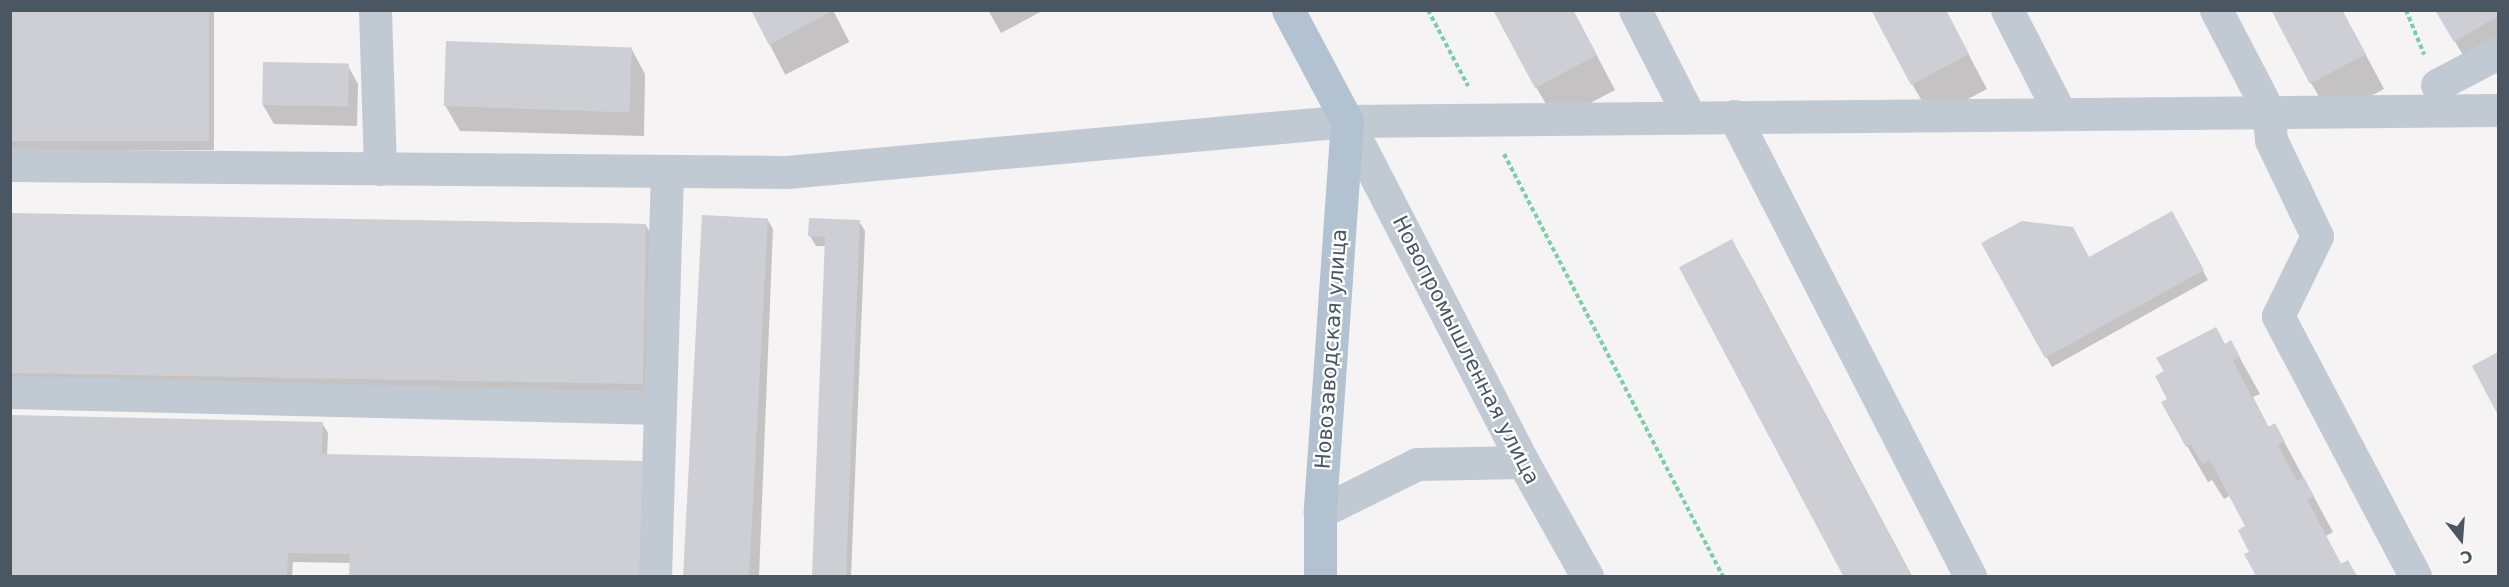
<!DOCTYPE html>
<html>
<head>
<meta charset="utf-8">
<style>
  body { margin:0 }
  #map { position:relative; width:2509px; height:587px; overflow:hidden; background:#f5f3f3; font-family:"DejaVu Sans",sans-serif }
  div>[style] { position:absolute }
  .shadow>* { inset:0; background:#0003; transform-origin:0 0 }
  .building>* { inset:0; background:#cdcfd5; transform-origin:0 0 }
  .path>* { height:4px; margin-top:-2px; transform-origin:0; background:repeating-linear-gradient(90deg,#7ad0a6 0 4.5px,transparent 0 7.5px) }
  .minor>* { height:33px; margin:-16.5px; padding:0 16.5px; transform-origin:16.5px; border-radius:16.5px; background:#c1cad2 }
  .major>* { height:33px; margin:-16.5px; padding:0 16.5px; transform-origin:16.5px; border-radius:16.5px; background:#b3c2d1 }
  span { translate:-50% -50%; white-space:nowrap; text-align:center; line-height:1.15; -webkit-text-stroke:4.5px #fff; paint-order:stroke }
  .street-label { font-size:21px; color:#4a5661 }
  .frame { position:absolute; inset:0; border:12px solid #4a5661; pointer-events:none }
  .north { position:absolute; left:2431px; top:509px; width:60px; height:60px; -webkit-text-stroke:4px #fff; paint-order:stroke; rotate:163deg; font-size:16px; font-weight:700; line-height:24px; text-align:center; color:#4a5661 }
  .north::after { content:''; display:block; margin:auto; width:21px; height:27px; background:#4a5661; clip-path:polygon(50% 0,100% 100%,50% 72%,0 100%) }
</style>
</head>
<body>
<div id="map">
  <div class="shadow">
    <div style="left:10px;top:10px;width:204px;height:140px"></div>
    <div style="left:833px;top:10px;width:36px;height:72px;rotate:63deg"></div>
    <div style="clip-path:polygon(988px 10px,1044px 10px,1001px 33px)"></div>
    <div style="clip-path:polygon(1573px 10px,1615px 90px,1556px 121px,1536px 87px)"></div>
    <div style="clip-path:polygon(1945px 10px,1987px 89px,1932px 118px,1912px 84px)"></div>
    <div style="clip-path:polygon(2342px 10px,2384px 89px,2331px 117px,2311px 83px)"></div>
    <div style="clip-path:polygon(2436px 10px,2498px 10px,2498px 41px,2466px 60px)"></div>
    <div style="clip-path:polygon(631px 48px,645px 74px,644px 136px,460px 131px,445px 105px)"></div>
    <div style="clip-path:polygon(348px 66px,358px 84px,357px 126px,274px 124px,263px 105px)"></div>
    <div style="clip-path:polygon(2172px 213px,2208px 280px,2052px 367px,1983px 244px,2089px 259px)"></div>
    <div style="clip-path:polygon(10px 215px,645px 224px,651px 234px,648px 392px,10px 382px)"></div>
    <div style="clip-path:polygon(703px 217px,767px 219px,773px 229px,759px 576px,690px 576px)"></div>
    <div style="clip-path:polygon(859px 221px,865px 231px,851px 576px,813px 576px,826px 246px,816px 246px,810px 236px)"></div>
    <div style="clip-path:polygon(1732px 242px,1752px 276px,1912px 576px,1846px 576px,1681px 268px)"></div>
    <div style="clip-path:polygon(2231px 342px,2260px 394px,2253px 397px,2269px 428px,2275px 425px,2333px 532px,2326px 536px,2342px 566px,2348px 562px,2356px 576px,2257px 576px,2246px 555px,2251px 552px,2247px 527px,2231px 495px,2224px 499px,2212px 480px,2208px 482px,2187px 446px,2169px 399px)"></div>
    <div style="clip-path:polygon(2498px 354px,2498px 412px,2474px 366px)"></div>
    <div style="clip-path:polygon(10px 416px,322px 423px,328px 433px,327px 456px,648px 576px,351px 576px,351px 563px,293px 562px,292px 576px,10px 576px)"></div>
  </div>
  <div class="building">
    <div style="left:10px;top:10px;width:199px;height:131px"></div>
    <div style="clip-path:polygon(751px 10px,834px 10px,769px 45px)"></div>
    <div style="clip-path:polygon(1493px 10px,1573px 10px,1597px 55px,1535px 88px)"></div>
    <div style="clip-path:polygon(1871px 10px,1946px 10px,1969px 54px,1911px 85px)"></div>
    <div style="clip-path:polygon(2271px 10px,2342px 10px,2366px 54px,2310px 84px)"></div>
    <div style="clip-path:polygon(2435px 10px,2498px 10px,2498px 16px,2454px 42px)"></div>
    <div style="left:446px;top:41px;width:186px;height:65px;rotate:2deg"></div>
    <div style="left:263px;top:62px;width:86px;height:43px;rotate:1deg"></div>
    <div style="clip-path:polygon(2172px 211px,2204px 270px,2045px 358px,1981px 243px,2022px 221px,2073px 227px,2089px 257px)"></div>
    <div style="left:10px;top:213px;width:636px;height:160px;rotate:1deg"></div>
    <div style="left:702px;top:215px;width:66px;height:361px;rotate:3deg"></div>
    <div style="clip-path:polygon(809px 218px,860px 220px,846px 576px,812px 576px,825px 237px,808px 236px)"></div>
    <div style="left:1732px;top:239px;width:382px;height:60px;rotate:62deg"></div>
    <div style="clip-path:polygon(2216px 327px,2225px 344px,2231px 340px,2240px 357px,2233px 361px,2268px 427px,2275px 423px,2285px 442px,2278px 445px,2297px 481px,2304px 478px,2314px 496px,2307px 499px,2341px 564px,2348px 560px,2357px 576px,2256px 576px,2244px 554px,2249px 552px,2238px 530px,2245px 526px,2210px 460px,2202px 464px,2191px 444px,2186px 447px,2161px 402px,2167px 399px,2155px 376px,2164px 371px,2156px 358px)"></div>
    <div style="clip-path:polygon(2498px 352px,2498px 415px,2472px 366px)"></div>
    <div style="clip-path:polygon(10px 415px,323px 422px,322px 454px,646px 461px,643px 576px,349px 576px,350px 554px,288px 553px,287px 576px,10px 576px)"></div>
  </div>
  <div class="path">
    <div style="left:1428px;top:10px;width:86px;rotate:62.2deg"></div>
    <div style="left:2406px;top:10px;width:48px;rotate:67.8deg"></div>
    <div style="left:1504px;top:154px;width:475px;rotate:62.6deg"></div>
  </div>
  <div class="minor">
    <div style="left:375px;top:10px;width:159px;rotate:88.2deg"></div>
    <div style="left:1635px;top:10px;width:119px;rotate:63deg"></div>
    <div style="left:2007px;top:10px;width:116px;rotate:62.8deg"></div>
    <div style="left:2216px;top:10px;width:113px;rotate:62.5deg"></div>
    <div style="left:2268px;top:110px;width:30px;rotate:84deg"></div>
    <div style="left:2271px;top:140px;width:106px;rotate:64.4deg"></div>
    <div style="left:2317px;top:236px;width:89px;rotate:116deg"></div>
    <div style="left:2278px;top:316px;width:294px;rotate:62.2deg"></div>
    <div style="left:2437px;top:85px;width:69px;rotate:-27.7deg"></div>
    <div style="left:1734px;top:116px;width:517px;rotate:62.84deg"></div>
    <div style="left:1347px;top:121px;width:384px;rotate:62.7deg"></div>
    <div style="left:1523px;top:462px;width:131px;rotate:60.7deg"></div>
    <div style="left:10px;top:165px;width:777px;rotate:0.52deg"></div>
    <div style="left:787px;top:172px;width:562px;rotate:-5.2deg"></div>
    <div style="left:1347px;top:121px;width:1151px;rotate:-0.55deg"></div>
    <div style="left:10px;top:392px;width:650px;rotate:1.41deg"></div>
    <div style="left:1320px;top:512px;width:108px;rotate:-26.3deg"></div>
    <div style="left:1417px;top:464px;width:106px;rotate:-1.1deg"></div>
    <div style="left:655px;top:576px;width:405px;rotate:-88.3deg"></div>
  </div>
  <div class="major">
    <div style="left:1288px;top:10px;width:126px;rotate:62deg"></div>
    <div style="left:1347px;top:121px;width:392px;rotate:94deg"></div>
    <div style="left:1320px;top:512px;width:64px;rotate:90deg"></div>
  </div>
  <div class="street-label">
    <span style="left:1331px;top:349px;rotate:-86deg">Новозаводская улица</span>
    <span style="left:1466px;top:350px;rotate:63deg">Новопромышленная улица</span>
  </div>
  <div class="frame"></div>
  <div class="north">С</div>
</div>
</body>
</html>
